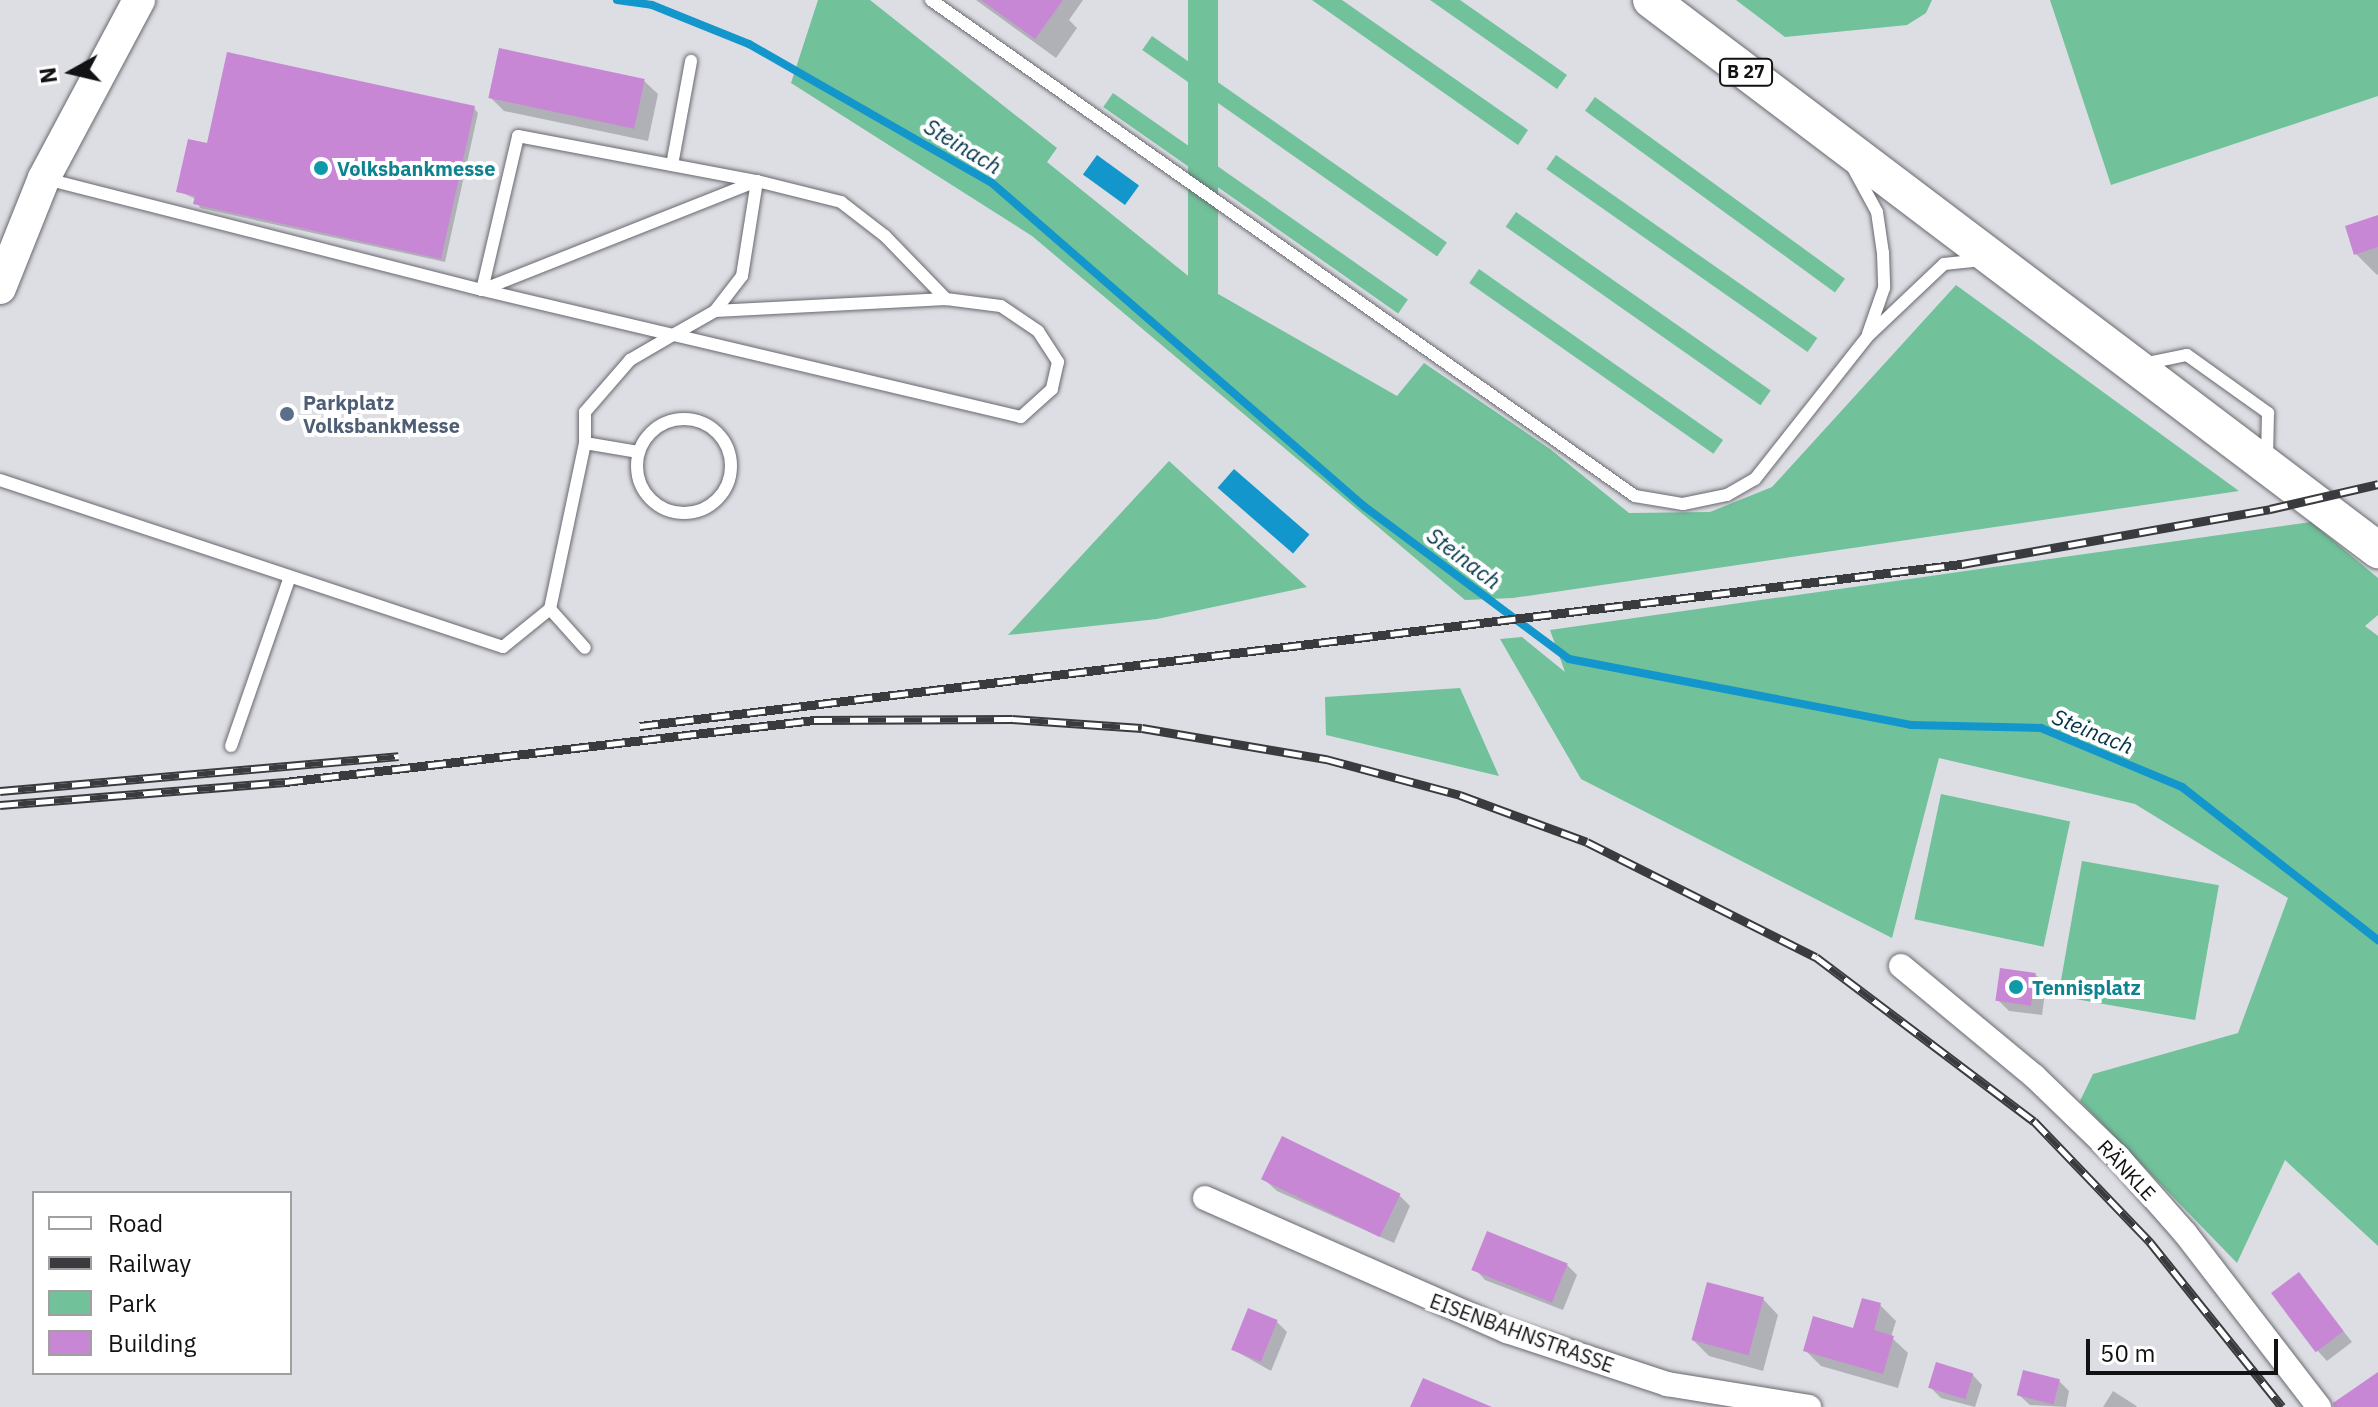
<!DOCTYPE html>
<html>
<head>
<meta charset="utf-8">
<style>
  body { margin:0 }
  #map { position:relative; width:2378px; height:1407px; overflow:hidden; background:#dddee4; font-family:"IBM Plex Sans",sans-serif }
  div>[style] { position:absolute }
  .green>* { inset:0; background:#71c19b; transform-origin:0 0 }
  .water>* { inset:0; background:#1296cb; transform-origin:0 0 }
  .shadow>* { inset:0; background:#0003 }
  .stream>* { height:8px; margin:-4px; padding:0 4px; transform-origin:4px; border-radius:4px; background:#1296cb }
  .building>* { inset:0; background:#c787d4; transform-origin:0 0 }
  .roads { filter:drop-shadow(0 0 2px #68696e) drop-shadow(0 0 2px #68696e) }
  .lane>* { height:12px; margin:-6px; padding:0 6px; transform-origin:6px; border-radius:6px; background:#fff }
  .lane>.ring { margin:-6px; padding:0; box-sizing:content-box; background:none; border:12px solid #fff; border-radius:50% }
  .street>* { height:24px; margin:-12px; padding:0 12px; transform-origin:12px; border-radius:12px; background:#fff }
  .secondary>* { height:32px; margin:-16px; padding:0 16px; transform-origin:16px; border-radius:16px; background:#fff }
  .primary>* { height:36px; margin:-18px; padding:0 18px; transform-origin:18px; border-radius:18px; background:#fff }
  .rail>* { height:9px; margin-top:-4.5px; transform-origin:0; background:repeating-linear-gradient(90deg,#fff 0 18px,#3a3b3e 0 36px); box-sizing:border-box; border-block:2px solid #3a3b3e }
  .dots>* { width:22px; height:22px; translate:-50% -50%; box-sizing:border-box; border:4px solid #fff; border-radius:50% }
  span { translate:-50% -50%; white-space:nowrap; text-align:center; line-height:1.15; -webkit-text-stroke:8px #fff; paint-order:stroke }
  .shield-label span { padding:2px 6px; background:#fff; border:2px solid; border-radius:6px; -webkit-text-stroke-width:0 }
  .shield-label { font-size:18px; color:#121215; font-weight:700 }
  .culture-label { font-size:20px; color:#0d838f; font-weight:700 }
  .left { translate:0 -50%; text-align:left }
  .service-label { font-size:20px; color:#4e5e75; font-weight:700 }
  .street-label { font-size:20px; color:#121215 }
  .water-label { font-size:22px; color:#003349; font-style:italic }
  .legend { position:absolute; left:32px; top:1191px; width:260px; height:184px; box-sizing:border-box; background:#fff; border:2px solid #a0a0a1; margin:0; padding:10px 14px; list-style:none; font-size:24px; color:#121215 }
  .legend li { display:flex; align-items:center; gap:16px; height:40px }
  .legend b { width:40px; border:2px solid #a0a0a1 }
  .north { position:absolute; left:32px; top:32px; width:80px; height:80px; -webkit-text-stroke:6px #fff; paint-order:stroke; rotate:262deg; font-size:22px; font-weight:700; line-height:32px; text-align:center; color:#121215 }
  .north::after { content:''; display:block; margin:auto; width:28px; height:36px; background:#121215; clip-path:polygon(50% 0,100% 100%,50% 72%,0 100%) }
  .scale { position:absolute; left:2086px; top:1339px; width:192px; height:36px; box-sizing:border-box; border:4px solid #121215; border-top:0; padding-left:10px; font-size:24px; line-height:28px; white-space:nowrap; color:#121215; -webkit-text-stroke:6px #fff; paint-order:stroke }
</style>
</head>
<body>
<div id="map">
  <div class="green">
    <div style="clip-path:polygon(818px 0,870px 0,1057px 148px,1047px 162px,1192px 279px,1397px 396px,1424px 363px,1550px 449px,1629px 513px,1710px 512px,1772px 487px,1956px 285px,2239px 491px,1513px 598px,1465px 600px,1032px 236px,791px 83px)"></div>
    <div style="left:1188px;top:0;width:30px;height:352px"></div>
    <div style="clip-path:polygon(1312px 0,1342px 0,1528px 130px,1518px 145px)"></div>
    <div style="clip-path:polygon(1430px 0,1460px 0,1567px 75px,1557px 89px)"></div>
    <div style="clip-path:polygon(1736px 0,1932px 0,1926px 13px,1907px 25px,1785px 37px)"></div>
    <div style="clip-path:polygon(2050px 0,2378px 0,2378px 96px,2111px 185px)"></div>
    <div style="left:1152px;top:36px;width:360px;height:17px;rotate:35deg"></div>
    <div style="left:1113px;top:93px;width:360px;height:17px;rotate:35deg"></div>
    <div style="left:1595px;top:97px;width:309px;height:17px;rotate:36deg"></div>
    <div style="left:1556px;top:155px;width:319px;height:17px;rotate:35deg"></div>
    <div style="left:1516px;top:212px;width:311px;height:18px;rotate:35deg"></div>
    <div style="left:1479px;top:269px;width:298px;height:17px;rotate:35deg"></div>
    <div style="clip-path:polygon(1169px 461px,1307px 587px,1157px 619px,1008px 635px)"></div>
    <div style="clip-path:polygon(2311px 522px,2378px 578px,2378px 615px,2365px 626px,2378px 636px,2378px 1246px,2285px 1160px,2237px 1263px,2080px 1101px,2093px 1074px,2238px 1033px,2288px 898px,2135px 804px,1939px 758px,1892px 938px,1581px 779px,1500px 639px,1522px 637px,1565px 672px,1550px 630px)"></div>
    <div style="clip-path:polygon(1460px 688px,1499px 776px,1326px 735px,1325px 697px)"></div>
    <div style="left:1941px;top:794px;width:132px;height:128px;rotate:12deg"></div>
    <div style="left:2082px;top:861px;width:139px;height:137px;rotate:10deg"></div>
  </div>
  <div class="water">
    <div style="left:1097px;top:155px;width:52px;height:24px;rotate:36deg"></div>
    <div style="left:1234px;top:469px;width:100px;height:25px;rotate:41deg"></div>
  </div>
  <div class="shadow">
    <div style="clip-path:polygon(976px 0,1083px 0,1069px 20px,1077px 28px,1056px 58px)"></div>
    <div style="clip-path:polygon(644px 81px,658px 94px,648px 141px,504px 111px,490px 97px)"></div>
    <div style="clip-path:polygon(474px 108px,478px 113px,445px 262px,200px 208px,196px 199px,178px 191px,209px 146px)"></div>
    <div style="clip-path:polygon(2378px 217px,2378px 274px,2377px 275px,2356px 254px)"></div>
    <div style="clip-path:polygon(2035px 974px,2046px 985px,2042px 1015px,2009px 1011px,1999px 1001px)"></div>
    <div style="clip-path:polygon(1266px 1181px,1400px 1196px,1410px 1206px,1394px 1243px,1277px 1191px)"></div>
    <div style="clip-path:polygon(1567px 1265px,1577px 1275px,1563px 1310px,1485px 1280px,1475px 1269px)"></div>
    <div style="clip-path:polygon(2299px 1275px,2352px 1342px,2327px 1361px,2317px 1350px)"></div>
    <div style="clip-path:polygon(1763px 1299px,1778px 1315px,1763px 1371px,1709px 1356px,1693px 1340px)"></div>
    <div style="clip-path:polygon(1880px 1305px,1896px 1321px,1891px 1337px,1908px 1353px,1898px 1388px,1821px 1366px,1805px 1350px,1854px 1330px)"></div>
    <div style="clip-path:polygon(1277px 1322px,1287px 1332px,1271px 1371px,1234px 1350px)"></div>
    <div style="clip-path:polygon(1972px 1374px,1982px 1385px,1975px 1407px,1941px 1398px,1931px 1388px)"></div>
    <div style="clip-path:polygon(2059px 1381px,2069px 1391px,2066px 1407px,2030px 1405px,2019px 1395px)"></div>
    <div style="clip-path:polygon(2113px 1391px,2135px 1405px,2137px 1407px,2103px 1407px)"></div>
  </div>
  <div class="stream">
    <div style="left:617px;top:0;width:35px;rotate:8deg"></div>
    <div style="left:652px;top:5px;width:105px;rotate:21.9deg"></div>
    <div style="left:749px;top:44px;width:280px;rotate:29.8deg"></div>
    <div style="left:992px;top:183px;width:494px;rotate:41deg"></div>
    <div style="left:1365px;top:507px;width:254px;rotate:36.7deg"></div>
    <div style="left:1569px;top:659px;width:348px;rotate:10.9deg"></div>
    <div style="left:1911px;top:725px;width:130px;rotate:1.3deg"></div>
    <div style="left:2041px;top:728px;width:153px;rotate:22.7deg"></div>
    <div style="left:2182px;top:787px;width:249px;rotate:38deg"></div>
  </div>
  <div class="building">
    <div style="clip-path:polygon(981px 0,1063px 0,1035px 39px)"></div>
    <div style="left:499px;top:48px;width:149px;height:51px;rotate:12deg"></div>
    <div style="clip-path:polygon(227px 52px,475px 106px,441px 259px,193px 204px,195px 196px,176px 192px,188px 139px,207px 143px)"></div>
    <div style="clip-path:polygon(2378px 215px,2378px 247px,2354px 255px,2345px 226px)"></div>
    <div style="left:2000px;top:968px;width:36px;height:33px;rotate:8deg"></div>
    <div style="left:1282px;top:1136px;width:132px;height:48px;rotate:26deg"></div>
    <div style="left:1487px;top:1231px;width:87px;height:42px;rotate:22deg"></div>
    <div style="left:2299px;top:1272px;width:74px;height:35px;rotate:53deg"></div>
    <div style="left:1707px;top:1282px;width:59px;height:60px;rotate:15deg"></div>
    <div style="clip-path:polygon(1862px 1298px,1881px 1303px,1874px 1330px,1894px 1336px,1883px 1374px,1803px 1351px,1813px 1316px,1853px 1328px)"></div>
    <div style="left:1248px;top:1308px;width:32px;height:45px;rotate:22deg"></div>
    <div style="left:1936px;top:1362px;width:39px;height:27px;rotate:17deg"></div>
    <div style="left:2023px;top:1370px;width:38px;height:26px;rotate:14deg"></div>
    <div style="clip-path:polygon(2378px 1372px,2378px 1407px,2334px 1407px,2333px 1403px)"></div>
    <div style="clip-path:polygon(1423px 1378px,1492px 1407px,1410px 1407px)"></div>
  </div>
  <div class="roads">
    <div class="lane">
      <div style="left:931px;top:0;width:861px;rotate:35.17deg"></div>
      <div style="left:1635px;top:496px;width:49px;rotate:9.5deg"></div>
      <div style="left:1683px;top:504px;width:45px;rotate:-11.6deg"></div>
      <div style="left:1727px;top:495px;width:32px;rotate:-30deg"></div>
      <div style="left:1755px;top:479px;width:181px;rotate:-51.7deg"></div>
      <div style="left:1867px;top:337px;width:106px;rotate:-43.5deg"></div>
      <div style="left:1944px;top:264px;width:38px;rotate:-6deg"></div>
      <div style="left:672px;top:165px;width:106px;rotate:-79.6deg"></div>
      <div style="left:1852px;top:166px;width:52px;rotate:61.5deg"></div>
      <div style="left:1877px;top:212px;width:41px;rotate:81.7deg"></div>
      <div style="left:1883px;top:253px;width:35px;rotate:88deg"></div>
      <div style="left:1884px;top:288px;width:49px;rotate:109.2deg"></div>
      <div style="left:757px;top:181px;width:296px;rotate:158.4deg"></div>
      <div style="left:482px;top:290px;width:158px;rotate:-76.8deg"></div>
      <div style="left:518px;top:136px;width:243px;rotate:10.7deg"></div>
      <div style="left:757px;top:181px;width:87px;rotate:14deg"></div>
      <div style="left:841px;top:202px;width:56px;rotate:37.7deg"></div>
      <div style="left:885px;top:236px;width:88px;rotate:45.9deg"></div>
      <div style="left:715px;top:311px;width:44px;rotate:-52.4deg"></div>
      <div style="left:742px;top:276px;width:96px;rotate:-81deg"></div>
      <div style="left:2143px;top:364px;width:45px;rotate:-11.6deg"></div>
      <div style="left:2187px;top:355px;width:100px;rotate:35.6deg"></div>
      <div style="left:2268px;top:413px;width:45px;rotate:91.3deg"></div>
      <div class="ring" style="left:637px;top:419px;width:82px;height:82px"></div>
      <div style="left:585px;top:443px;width:54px;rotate:9.6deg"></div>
      <div style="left:0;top:480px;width:530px;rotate:18.37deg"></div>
      <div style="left:503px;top:647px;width:60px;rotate:-39deg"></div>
      <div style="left:550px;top:609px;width:170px;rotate:-78.1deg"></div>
      <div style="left:585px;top:443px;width:31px;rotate:-90deg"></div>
      <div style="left:585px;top:412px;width:69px;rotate:-49.1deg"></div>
      <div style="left:630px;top:360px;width:50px;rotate:-30.2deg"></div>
      <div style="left:673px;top:335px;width:48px;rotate:-29.7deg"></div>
      <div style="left:715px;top:311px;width:231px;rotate:-3deg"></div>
      <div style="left:946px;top:299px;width:55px;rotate:7.3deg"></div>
      <div style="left:1001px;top:306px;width:45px;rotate:34deg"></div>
      <div style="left:1038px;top:331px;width:37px;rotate:57deg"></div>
      <div style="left:1058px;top:362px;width:28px;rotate:103deg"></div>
      <div style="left:1052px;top:389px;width:42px;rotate:137.9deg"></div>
      <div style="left:1021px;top:417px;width:358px;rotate:-166.7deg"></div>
      <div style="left:673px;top:335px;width:196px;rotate:-166.7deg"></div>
      <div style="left:482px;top:290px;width:449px;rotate:-165.7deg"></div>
      <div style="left:550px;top:609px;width:52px;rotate:48.1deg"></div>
      <div style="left:231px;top:746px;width:179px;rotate:-70.8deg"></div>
    </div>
    <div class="street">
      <div style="left:1901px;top:966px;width:173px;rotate:39.6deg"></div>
      <div style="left:2034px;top:1076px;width:118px;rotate:44deg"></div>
      <div style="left:2119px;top:1158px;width:100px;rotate:48.7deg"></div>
      <div style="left:2185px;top:1233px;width:220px;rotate:52.4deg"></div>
      <div style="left:1205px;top:1198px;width:330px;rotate:23.8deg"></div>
      <div style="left:1507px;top:1331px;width:169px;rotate:18.3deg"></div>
      <div style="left:1667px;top:1384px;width:144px;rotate:9.2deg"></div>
    </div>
    <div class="secondary">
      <div style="left:0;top:288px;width:118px;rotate:-68.2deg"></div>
      <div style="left:44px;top:178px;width:202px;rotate:-61.9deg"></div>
    </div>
    <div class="primary">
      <div style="left:1651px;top:0;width:912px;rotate:37.11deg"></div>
    </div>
  </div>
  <div class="rail">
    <div style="left:640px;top:726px;width:1332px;rotate:-6.99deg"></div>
    <div style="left:1962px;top:564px;width:313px;rotate:-10.1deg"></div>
    <div style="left:2270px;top:509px;width:111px;rotate:-13deg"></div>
    <div style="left:0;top:791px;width:400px;rotate:-5deg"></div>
    <div style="left:0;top:805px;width:286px;rotate:-4.6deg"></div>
    <div style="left:285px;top:782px;width:533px;rotate:-6.68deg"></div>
    <div style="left:814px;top:720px;width:198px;rotate:-0.3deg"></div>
    <div style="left:1012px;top:719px;width:130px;rotate:4deg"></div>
    <div style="left:1142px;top:728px;width:187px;rotate:9.6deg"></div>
    <div style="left:1326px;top:759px;width:139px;rotate:15deg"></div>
    <div style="left:1460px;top:795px;width:135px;rotate:20.3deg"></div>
    <div style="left:1587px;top:842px;width:256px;rotate:26.7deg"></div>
    <div style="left:1816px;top:957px;width:273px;rotate:37deg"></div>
    <div style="left:2034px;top:1121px;width:168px;rotate:46.2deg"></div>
    <div style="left:2150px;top:1242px;width:211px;rotate:51.3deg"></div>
  </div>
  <div class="dots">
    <div style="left:321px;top:168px;background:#0f9aa8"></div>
    <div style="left:287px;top:414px;background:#5c6f8a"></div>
    <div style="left:2016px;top:987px;background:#0f9aa8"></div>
  </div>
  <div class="shield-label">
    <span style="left:1746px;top:72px">B 27</span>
  </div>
  <div class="culture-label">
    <span class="left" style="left:337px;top:168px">Volksbankmesse</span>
    <span class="left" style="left:2032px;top:987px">Tennisplatz</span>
  </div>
  <div class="service-label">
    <span class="left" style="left:303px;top:414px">Parkplatz<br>VolksbankMesse</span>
  </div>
  <div class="street-label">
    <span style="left:2127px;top:1170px;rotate:47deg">RÄNKLE</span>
    <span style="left:1522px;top:1333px;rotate:20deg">EISENBAHNSTRASSE</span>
  </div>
  <div class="water-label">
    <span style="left:963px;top:146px;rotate:31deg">Steinach</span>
    <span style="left:1464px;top:558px;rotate:37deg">Steinach</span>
    <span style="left:2093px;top:731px;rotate:22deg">Steinach</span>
  </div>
  <ul class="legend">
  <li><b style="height:10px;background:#fff"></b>Road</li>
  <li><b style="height:10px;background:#3a3b3e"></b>Railway</li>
  <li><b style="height:22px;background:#71c19b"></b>Park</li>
  <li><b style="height:22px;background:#c787d4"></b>Building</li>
  </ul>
  <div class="north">N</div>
  <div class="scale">50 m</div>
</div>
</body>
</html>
